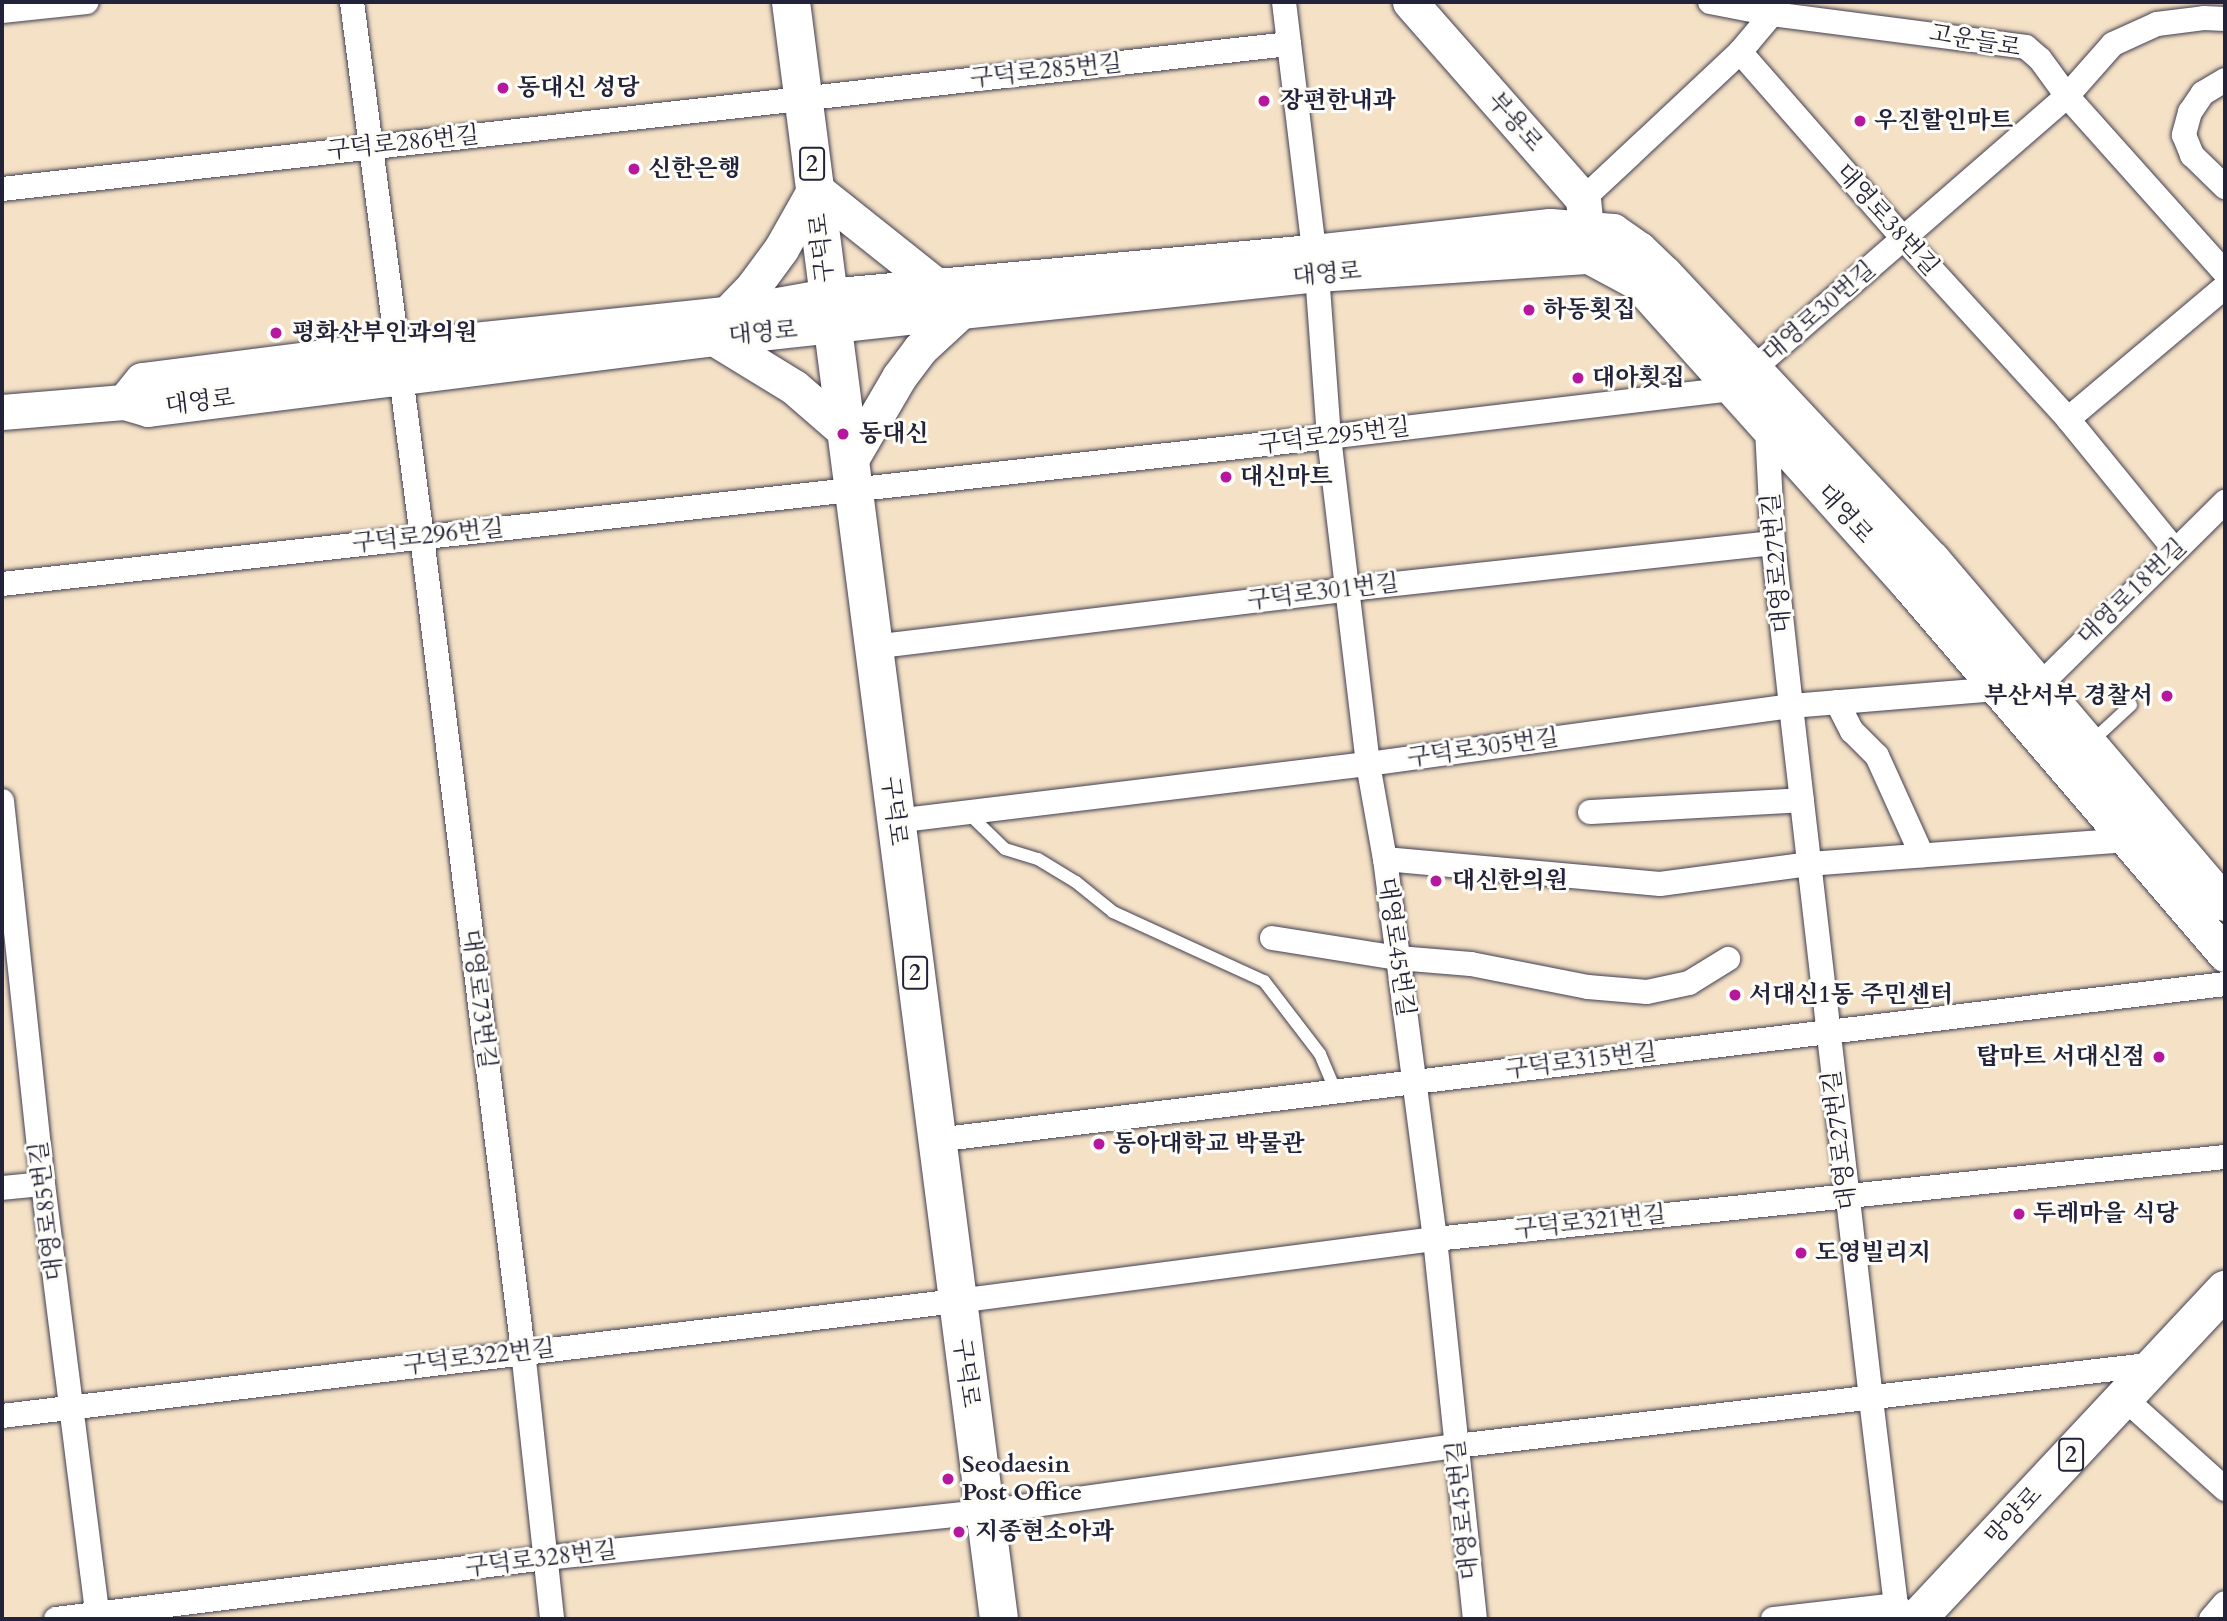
<!DOCTYPE html>
<html>
<head>
<meta charset="utf-8">
<style>
  body { margin:0 }
  #map { position:relative; width:2227px; height:1621px; overflow:hidden; background:#f4e1c6; font-family:Cardo,"Noto Serif KR",serif }
  div>[style] { position:absolute }
  .roads { filter:drop-shadow(0 0 2px #423f50) drop-shadow(0 0 2px #423f50) }
  .service>* { height:12px; margin:-6px; padding:0 6px; transform-origin:6px; border-radius:6px; background:#fff }
  .minor>* { height:24px; margin:-12px; padding:0 12px; transform-origin:12px; border-radius:12px; background:#fff }
  .secondary>* { height:35px; margin:-17.5px; padding:0 17.5px; transform-origin:17.5px; border-radius:17.5px; background:#fff }
  .primary>* { height:38px; margin:-19px; padding:0 19px; transform-origin:19px; border-radius:19px; background:#fff }
  .dots>* { width:19px; height:19px; translate:-50% -50%; box-sizing:border-box; border:4px solid #fdfcf7; border-radius:50% }
  span { translate:-50% -50%; white-space:nowrap; text-align:center; line-height:1.15; -webkit-text-stroke:6px #fdfcf7; paint-order:stroke }
  .shield-label span { padding:2px 5px; background:#fdfcf7; border:2px solid; border-radius:5px; -webkit-text-stroke-width:0 }
  .shield-label { font-size:23px; color:#22223b; font-weight:700 }
  .street-label { font-size:24px; color:#22223b }
  .poi-label { font-size:24px; color:#22223b; font-weight:700 }
  .left { translate:0 -50%; text-align:left }
  .right { translate:-100% -50%; text-align:right }
  .frame { position:absolute; inset:0; border:4px solid #22223b; pointer-events:none }
</style>
</head>
<body>
<div id="map">
  <div class="roads">
    <div class="service">
      <div style="left:2090px;top:743px;width:56px;rotate:-42.8deg"></div>
      <div style="left:967px;top:812px;width:53px;rotate:44.2deg"></div>
      <div style="left:1005px;top:849px;width:34px;rotate:17deg"></div>
      <div style="left:1038px;top:859px;width:44px;rotate:31.2deg"></div>
      <div style="left:1076px;top:882px;width:48px;rotate:39deg"></div>
      <div style="left:1113px;top:912px;width:166px;rotate:24.6deg"></div>
      <div style="left:1264px;top:981px;width:92px;rotate:52.5deg"></div>
      <div style="left:1320px;top:1054px;width:41px;rotate:67.2deg"></div>
    </div>
    <div class="minor">
      <div style="left:352px;top:2px;width:540px;rotate:82.55deg"></div>
      <div style="left:422px;top:537px;width:820px;rotate:82.93deg"></div>
      <div style="left:523px;top:1351px;width:270px;rotate:83.8deg"></div>
      <div style="left:1284px;top:2px;width:274px;rotate:83.1deg"></div>
      <div style="left:1317px;top:274px;width:163px;rotate:85.8deg"></div>
      <div style="left:1329px;top:437px;width:329px;rotate:83.2deg"></div>
      <div style="left:1368px;top:764px;width:97px;rotate:79.9deg"></div>
      <div style="left:1385px;top:859px;width:383px;rotate:82.5deg"></div>
      <div style="left:1435px;top:1239px;width:382px;rotate:84deg"></div>
      <div style="left:1710px;top:2px;width:63px;rotate:11deg"></div>
      <div style="left:1772px;top:14px;width:256px;rotate:7.4deg"></div>
      <div style="left:2026px;top:47px;width:18px;rotate:41deg"></div>
      <div style="left:2040px;top:59px;width:46px;rotate:53.9deg"></div>
      <div style="left:2067px;top:96px;width:237px;rotate:48.2deg"></div>
      <div style="left:2px;top:11px;width:85px;rotate:-6deg"></div>
      <div style="left:1740px;top:52px;width:247px;rotate:48.8deg"></div>
      <div style="left:1903px;top:238px;width:245px;rotate:47.6deg"></div>
      <div style="left:2068px;top:419px;width:169px;rotate:50.8deg"></div>
      <div style="left:2225px;top:80px;width:26px;rotate:149deg"></div>
      <div style="left:2203px;top:93px;width:23px;rotate:124deg"></div>
      <div style="left:2190px;top:112px;width:24px;rotate:105deg"></div>
      <div style="left:2184px;top:135px;width:22px;rotate:68deg"></div>
      <div style="left:2192px;top:155px;width:46px;rotate:44.1deg"></div>
      <div style="left:2px;top:189px;width:1295px;rotate:-6.43deg"></div>
      <div style="left:1583px;top:199px;width:215px;rotate:-43.1deg"></div>
      <div style="left:1740px;top:52px;width:50px;rotate:-49.9deg"></div>
      <div style="left:2068px;top:419px;width:205px;rotate:-40.1deg"></div>
      <div style="left:1767px;top:429px;width:114px;rotate:87deg"></div>
      <div style="left:1773px;top:543px;width:164px;rotate:83.7deg"></div>
      <div style="left:1791px;top:706px;width:698px;rotate:83.41deg"></div>
      <div style="left:1871px;top:1399px;width:208px;rotate:83.1deg"></div>
      <div style="left:1896px;top:1605px;width:21px;rotate:43deg"></div>
      <div style="left:2px;top:584px;width:1335px;rotate:-6.32deg"></div>
      <div style="left:1329px;top:437px;width:404px;rotate:-6.8deg"></div>
      <div style="left:1730px;top:389px;width:447px;rotate:-41deg"></div>
      <div style="left:2067px;top:96px;width:69px;rotate:-48.5deg"></div>
      <div style="left:2113px;top:44px;width:48px;rotate:-24.4deg"></div>
      <div style="left:2157px;top:24px;width:47px;rotate:-7.3deg"></div>
      <div style="left:2204px;top:18px;width:21px;rotate:3deg"></div>
      <div style="left:873px;top:647px;width:480px;rotate:-6.9deg"></div>
      <div style="left:1349px;top:589px;width:426px;rotate:-6.2deg"></div>
      <div style="left:2041px;top:684px;width:259px;rotate:-44.7deg"></div>
      <div style="left:1837px;top:702px;width:33px;rotate:63deg"></div>
      <div style="left:1852px;top:731px;width:35px;rotate:45deg"></div>
      <div style="left:1877px;top:756px;width:109px;rotate:65.6deg"></div>
      <div style="left:2px;top:801px;width:385px;rotate:83.9deg"></div>
      <div style="left:43px;top:1184px;width:438px;rotate:82.8deg"></div>
      <div style="left:1590px;top:812px;width:212px;rotate:-3.2deg"></div>
      <div style="left:896px;top:821px;width:475px;rotate:-6.9deg"></div>
      <div style="left:1368px;top:764px;width:427px;rotate:-7.8deg"></div>
      <div style="left:1791px;top:706px;width:209px;rotate:-4.7deg"></div>
      <div style="left:1385px;top:859px;width:276px;rotate:5.2deg"></div>
      <div style="left:1660px;top:884px;width:150px;rotate:-7.6deg"></div>
      <div style="left:1809px;top:864px;width:318px;rotate:-4.3deg"></div>
      <div style="left:1272px;top:938px;width:128px;rotate:9deg"></div>
      <div style="left:1398px;top:958px;width:73px;rotate:4.7deg"></div>
      <div style="left:1471px;top:964px;width:119px;rotate:11.1deg"></div>
      <div style="left:1588px;top:987px;width:59px;rotate:4.8deg"></div>
      <div style="left:1647px;top:992px;width:43px;rotate:-12.1deg"></div>
      <div style="left:1689px;top:983px;width:46px;rotate:-31.6deg"></div>
      <div style="left:936px;top:1140px;width:1298px;rotate:-6.9deg"></div>
      <div style="left:2px;top:1188px;width:41px;rotate:-5.6deg"></div>
      <div style="left:2124px;top:1398px;width:136px;rotate:42deg"></div>
      <div style="left:2px;top:1416px;width:962px;rotate:-6.87deg"></div>
      <div style="left:957px;top:1301px;width:482px;rotate:-7.4deg"></div>
      <div style="left:1435px;top:1239px;width:794px;rotate:-5.93deg"></div>
      <div style="left:56px;top:1619px;width:493px;rotate:-7.1deg"></div>
      <div style="left:545px;top:1558px;width:442px;rotate:-6deg"></div>
      <div style="left:985px;top:1512px;width:476px;rotate:-8deg"></div>
      <div style="left:1456px;top:1446px;width:705px;rotate:-6.68deg"></div>
      <div style="left:1773px;top:1619px;width:124px;rotate:-6.5deg"></div>
      <div style="left:2211px;top:1619px;width:21px;rotate:-49deg"></div>
    </div>
    <div class="secondary">
      <div style="left:1410px;top:2px;width:262px;rotate:48.7deg"></div>
      <div style="left:1583px;top:199px;width:49px;rotate:84.2deg"></div>
      <div style="left:727px;top:314px;width:37px;rotate:-46deg"></div>
      <div style="left:753px;top:287px;width:47px;rotate:-53.6deg"></div>
      <div style="left:781px;top:249px;width:69px;rotate:-60.5deg"></div>
      <div style="left:815px;top:189px;width:156px;rotate:38.5deg"></div>
      <div style="left:714px;top:338px;width:94px;rotate:31.5deg"></div>
      <div style="left:794px;top:387px;width:69px;rotate:40.9deg"></div>
      <div style="left:124px;top:402px;width:28px;rotate:-51deg"></div>
      <div style="left:142px;top:380px;width:256px;rotate:-7.2deg"></div>
      <div style="left:396px;top:348px;width:333px;rotate:-5.9deg"></div>
      <div style="left:727px;top:314px;width:102px;rotate:-10.2deg"></div>
      <div style="left:827px;top:296px;width:489px;rotate:-5.2deg"></div>
      <div style="left:1314px;top:252px;width:237px;rotate:-6.3deg"></div>
      <div style="left:1550px;top:226px;width:63px;rotate:4.5deg"></div>
      <div style="left:1613px;top:231px;width:32px;rotate:35deg"></div>
      <div style="left:1639px;top:249px;width:36px;rotate:44deg"></div>
      <div style="left:1665px;top:274px;width:391px;rotate:46.9deg"></div>
      <div style="left:1932px;top:559px;width:452px;rotate:49.6deg"></div>
      <div style="left:2px;top:412px;width:122px;rotate:-4.7deg"></div>
      <div style="left:124px;top:402px;width:25px;rotate:16deg"></div>
      <div style="left:148px;top:409px;width:570px;rotate:-7.15deg"></div>
      <div style="left:714px;top:338px;width:248px;rotate:-6.2deg"></div>
      <div style="left:961px;top:311px;width:358px;rotate:-5.9deg"></div>
      <div style="left:1317px;top:274px;width:273px;rotate:-3.8deg"></div>
      <div style="left:1589px;top:256px;width:55px;rotate:28.4deg"></div>
      <div style="left:1637px;top:282px;width:404px;rotate:48.1deg"></div>
      <div style="left:1907px;top:583px;width:489px;rotate:49.4deg"></div>
      <div style="left:850px;top:461px;width:97px;rotate:-59.7deg"></div>
      <div style="left:899px;top:377px;width:35px;rotate:-53deg"></div>
      <div style="left:920px;top:349px;width:56px;rotate:-42.8deg"></div>
    </div>
    <div class="primary">
      <div style="left:791px;top:2px;width:1630px;rotate:82.67deg"></div>
      <div style="left:1917px;top:1619px;width:451px;rotate:-46.9deg"></div>
    </div>
  </div>
  <div class="dots">
    <div style="left:503px;top:88px;background:#b5179e"></div>
    <div style="left:1264px;top:101px;background:#b5179e"></div>
    <div style="left:1860px;top:121px;background:#b5179e"></div>
    <div style="left:634px;top:169px;background:#b5179e"></div>
    <div style="left:1529px;top:310px;background:#b5179e"></div>
    <div style="left:276px;top:333px;background:#b5179e"></div>
    <div style="left:1578px;top:378px;background:#b5179e"></div>
    <div style="left:843px;top:434px;background:#b5179e"></div>
    <div style="left:1226px;top:477px;background:#b5179e"></div>
    <div style="left:2167px;top:696px;background:#b5179e"></div>
    <div style="left:1436px;top:881px;background:#b5179e"></div>
    <div style="left:1735px;top:995px;background:#b5179e"></div>
    <div style="left:2159px;top:1057px;background:#b5179e"></div>
    <div style="left:1099px;top:1144px;background:#b5179e"></div>
    <div style="left:2019px;top:1214px;background:#b5179e"></div>
    <div style="left:1801px;top:1253px;background:#b5179e"></div>
    <div style="left:948px;top:1479px;background:#b5179e"></div>
    <div style="left:959px;top:1532px;background:#b5179e"></div>
  </div>
  <div class="shield-label">
    <span style="left:812px;top:164px">2</span>
    <span style="left:915px;top:973px">2</span>
    <span style="left:2071px;top:1455px">2</span>
  </div>
  <div class="street-label">
    <span style="left:1975px;top:41px;rotate:10deg">고운들로</span>
    <span style="left:1046px;top:71px;rotate:-6deg">구덕로285번길</span>
    <span style="left:1515px;top:122px;rotate:49deg">부용로</span>
    <span style="left:403px;top:143px;rotate:-6deg">구덕로286번길</span>
    <span style="left:1887px;top:220px;rotate:48deg">대영로38번길</span>
    <span style="left:822px;top:248px;rotate:-96deg">구덕로</span>
    <span style="left:1327px;top:274px;rotate:-5deg">대영로</span>
    <span style="left:1819px;top:312px;rotate:-41deg">대영로30번길</span>
    <span style="left:763px;top:333px;rotate:-5deg">대영로</span>
    <span style="left:200px;top:402px;rotate:-7deg">대영로</span>
    <span style="left:1334px;top:436px;rotate:-7deg">구덕로295번길</span>
    <span style="left:1845px;top:514px;rotate:48deg">대영로</span>
    <span style="left:428px;top:536px;rotate:-6deg">구덕로296번길</span>
    <span style="left:1777px;top:563px;rotate:-95deg">대영로27번길</span>
    <span style="left:1323px;top:592px;rotate:-7deg">구덕로301번길</span>
    <span style="left:2132px;top:592px;rotate:-44deg">대영로18번길</span>
    <span style="left:1483px;top:748px;rotate:-8deg">구덕로305번길</span>
    <span style="left:894px;top:811px;rotate:83deg">구덕로</span>
    <span style="left:1396px;top:947px;rotate:82deg">대영로45번길</span>
    <span style="left:479px;top:999px;rotate:83deg">대영로73번길</span>
    <span style="left:1581px;top:1061px;rotate:-7deg">구덕로315번길</span>
    <span style="left:1840px;top:1140px;rotate:-97deg">대영로27번길</span>
    <span style="left:47px;top:1211px;rotate:-97deg">대영로85번길</span>
    <span style="left:1590px;top:1222px;rotate:-6deg">구덕로321번길</span>
    <span style="left:479px;top:1357px;rotate:-7deg">구덕로322번길</span>
    <span style="left:966px;top:1373px;rotate:82deg">구덕로</span>
    <span style="left:1463px;top:1510px;rotate:-96deg">대영로45번길</span>
    <span style="left:2014px;top:1516px;rotate:-47deg">망양로</span>
    <span style="left:541px;top:1559px;rotate:-7deg">구덕로328번길</span>
  </div>
  <div class="poi-label">
    <span class="left" style="left:517px;top:88px">동대신 성당</span>
    <span class="left" style="left:1280px;top:101px">장편한내과</span>
    <span class="left" style="left:1874px;top:121px">우진할인마트</span>
    <span class="left" style="left:648px;top:169px">신한은행</span>
    <span class="left" style="left:1543px;top:310px">하동횟집</span>
    <span class="left" style="left:292px;top:333px">평화산부인과의원</span>
    <span class="left" style="left:1592px;top:378px">대아횟집</span>
    <span class="left" style="left:859px;top:434px">동대신</span>
    <span class="left" style="left:1240px;top:477px">대신마트</span>
    <span class="right" style="left:2153px;top:696px">부산서부 경찰서</span>
    <span class="left" style="left:1452px;top:881px">대신한의원</span>
    <span class="left" style="left:1749px;top:995px">서대신1동 주민센터</span>
    <span class="right" style="left:2145px;top:1057px">탑마트 서대신점</span>
    <span class="left" style="left:1113px;top:1144px">동아대학교 박물관</span>
    <span class="left" style="left:2033px;top:1214px">두레마을 식당</span>
    <span class="left" style="left:1815px;top:1253px">도영빌리지</span>
    <span class="left" style="left:962px;top:1479px">Seodaesin<br>Post Office</span>
    <span class="left" style="left:975px;top:1532px">지종현소아과</span>
  </div>
  <div class="frame"></div>
</div>
</body>
</html>
